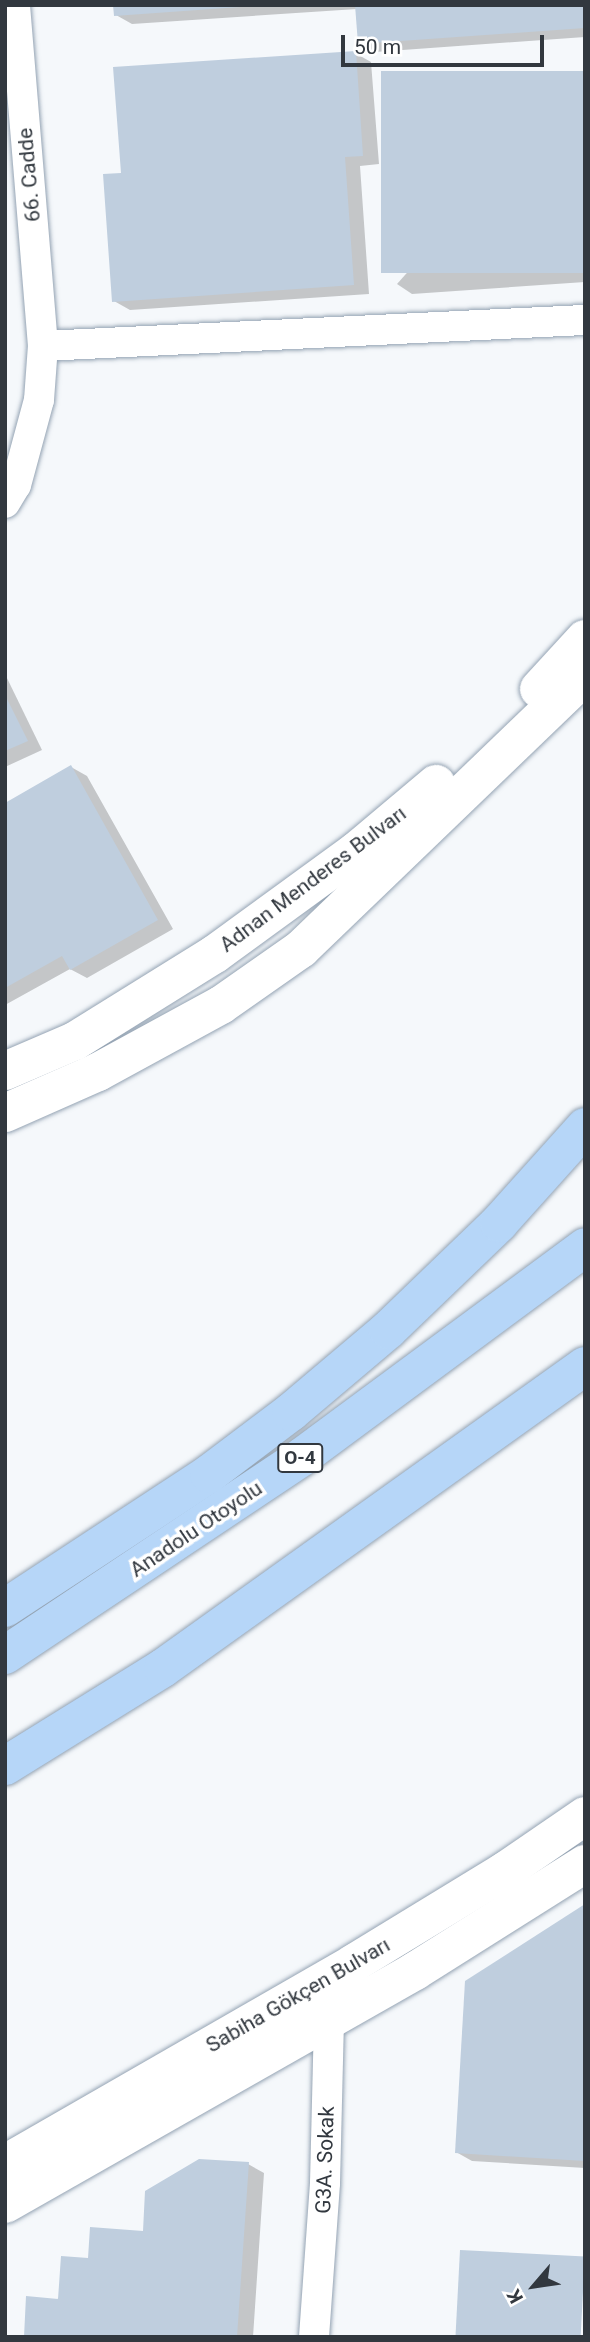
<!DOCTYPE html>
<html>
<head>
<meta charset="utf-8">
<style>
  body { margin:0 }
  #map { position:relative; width:590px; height:2342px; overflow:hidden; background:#f5f8fb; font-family:Roboto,sans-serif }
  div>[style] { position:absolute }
  .shadow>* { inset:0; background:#0003 }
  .building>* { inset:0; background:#bfcede; transform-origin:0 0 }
  .roads { filter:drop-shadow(0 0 2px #94a3b3) drop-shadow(0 0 2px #94a3b3) }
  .minor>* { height:30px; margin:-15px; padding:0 15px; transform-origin:15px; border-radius:15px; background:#fff }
  .tertiary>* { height:38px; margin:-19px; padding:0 19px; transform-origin:19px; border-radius:19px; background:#fff }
  .motorway>* { height:38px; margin:-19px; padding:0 19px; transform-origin:19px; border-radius:19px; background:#b6d6f8 }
  span { translate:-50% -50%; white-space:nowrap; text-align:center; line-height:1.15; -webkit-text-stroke:7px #fff; paint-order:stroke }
  .shield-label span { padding:2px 5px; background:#fff; border:2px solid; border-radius:5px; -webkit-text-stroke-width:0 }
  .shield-label { font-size:19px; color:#32383f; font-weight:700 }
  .street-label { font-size:21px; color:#32383f }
  .frame { position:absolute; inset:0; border:7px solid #32383f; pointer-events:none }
  .north { position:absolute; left:499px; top:2251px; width:70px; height:70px; -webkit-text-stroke:5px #fff; paint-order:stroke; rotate:241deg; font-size:19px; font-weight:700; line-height:28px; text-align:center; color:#32383f }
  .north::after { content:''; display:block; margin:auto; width:24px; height:32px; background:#32383f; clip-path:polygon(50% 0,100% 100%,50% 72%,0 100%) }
  .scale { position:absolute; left:341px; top:35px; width:203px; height:32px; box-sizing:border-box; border:4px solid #32383f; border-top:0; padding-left:9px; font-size:21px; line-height:24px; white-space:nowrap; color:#32383f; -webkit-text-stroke:5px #fff; paint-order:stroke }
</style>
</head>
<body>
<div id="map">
  <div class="shadow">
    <div style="clip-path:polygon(115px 5px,585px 5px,585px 37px,375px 52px,359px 43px,357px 9px,132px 24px,116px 15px)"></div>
    <div style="clip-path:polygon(355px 53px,371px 62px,379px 164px,360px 166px,369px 294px,130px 310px,114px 301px,123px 174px)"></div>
    <div style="clip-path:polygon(585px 73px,585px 282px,412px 294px,397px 284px)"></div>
    <div style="clip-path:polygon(5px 674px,42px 750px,5px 767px)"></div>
    <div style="clip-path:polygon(71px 767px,87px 776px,173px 929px,87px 978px,70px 969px,5px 1005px,5px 804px)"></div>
    <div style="clip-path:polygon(585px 1906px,585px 2168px,472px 2161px,456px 2152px)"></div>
    <div style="clip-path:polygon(248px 2164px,264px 2173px,253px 2337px,26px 2337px,90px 2260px,144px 2233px)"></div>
  </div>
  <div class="building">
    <div style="clip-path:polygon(113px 5px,240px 5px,240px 7px,114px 16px)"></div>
    <div style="clip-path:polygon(355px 5px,585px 5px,585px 28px,358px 44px)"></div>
    <div style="clip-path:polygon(356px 51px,363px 156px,345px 157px,354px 285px,112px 302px,103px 174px,121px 173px,113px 67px)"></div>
    <div style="left:585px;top:71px;width:202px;height:204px;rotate:90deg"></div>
    <div style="clip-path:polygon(5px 695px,28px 741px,5px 751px)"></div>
    <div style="clip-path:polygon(71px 765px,158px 920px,70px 970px,62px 956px,5px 988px,5px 803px)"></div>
    <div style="clip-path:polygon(585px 1904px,585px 2161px,455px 2153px,465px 1981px)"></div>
    <div style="clip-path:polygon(199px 2159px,249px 2162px,237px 2337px,24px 2337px,26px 2296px,58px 2299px,61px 2256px,88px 2258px,90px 2227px,143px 2231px,145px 2191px)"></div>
    <div style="left:460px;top:2250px;width:125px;height:87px;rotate:3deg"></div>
  </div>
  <div class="roads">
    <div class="minor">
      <div style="left:43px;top:346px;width:543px;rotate:-2.75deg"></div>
      <div style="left:5px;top:503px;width:21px;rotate:-59deg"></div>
      <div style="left:16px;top:485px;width:88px;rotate:-74.9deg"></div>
      <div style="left:39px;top:400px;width:54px;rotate:-85.8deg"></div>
      <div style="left:43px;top:346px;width:342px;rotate:-94.7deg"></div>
      <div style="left:314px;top:2337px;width:154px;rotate:-85.9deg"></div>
      <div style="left:325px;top:2183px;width:162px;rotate:-88.6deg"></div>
      <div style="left:329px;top:2021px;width:20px;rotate:-120deg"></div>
    </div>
    <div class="tertiary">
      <div style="left:539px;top:689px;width:68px;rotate:-47.4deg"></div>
      <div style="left:5px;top:1071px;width:76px;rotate:-23.2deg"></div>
      <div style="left:75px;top:1041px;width:165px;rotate:-31.9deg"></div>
      <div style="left:215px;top:954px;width:173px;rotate:-36.1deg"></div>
      <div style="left:355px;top:852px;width:106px;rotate:-40deg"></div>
      <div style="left:5px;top:1113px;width:102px;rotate:-23.8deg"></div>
      <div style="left:98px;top:1072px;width:140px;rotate:-28.6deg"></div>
      <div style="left:221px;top:1005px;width:98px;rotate:-35deg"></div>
      <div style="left:301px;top:949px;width:394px;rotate:-43.9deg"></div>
      <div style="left:5px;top:2164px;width:403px;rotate:-29.9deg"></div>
      <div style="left:354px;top:1963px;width:177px;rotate:-31.4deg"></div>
      <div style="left:505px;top:1871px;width:97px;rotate:-34.5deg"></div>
      <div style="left:5px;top:2204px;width:472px;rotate:-29.6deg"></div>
      <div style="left:415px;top:1971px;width:201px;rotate:-32.2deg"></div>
    </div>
    <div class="motorway">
      <div style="left:5px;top:1608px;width:244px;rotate:-33.3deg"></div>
      <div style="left:209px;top:1474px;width:103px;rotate:-37.1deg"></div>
      <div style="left:291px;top:1412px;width:127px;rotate:-40.2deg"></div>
      <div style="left:388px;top:1330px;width:154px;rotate:-43.9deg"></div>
      <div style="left:499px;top:1223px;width:129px;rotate:-48.1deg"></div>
      <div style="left:5px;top:1655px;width:358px;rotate:-33.7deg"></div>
      <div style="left:303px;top:1456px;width:351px;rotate:-36.5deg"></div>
      <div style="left:5px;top:1766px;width:186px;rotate:-31.8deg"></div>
      <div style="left:163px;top:1668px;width:519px;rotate:-35.59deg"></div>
    </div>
  </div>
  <div class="shield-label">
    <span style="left:300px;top:1458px">O-4</span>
  </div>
  <div class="street-label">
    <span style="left:29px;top:175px;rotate:-95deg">66. Cadde</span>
    <span style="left:313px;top:879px;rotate:-37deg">Adnan Menderes Bulvarı</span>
    <span style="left:196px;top:1529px;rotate:-34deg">Anadolu Otoyolu</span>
    <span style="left:298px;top:1995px;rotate:-30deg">Sabiha Gökçen Bulvarı</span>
    <span style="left:325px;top:2160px;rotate:-88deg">G3A. Sokak</span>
  </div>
  <div class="frame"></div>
  <div class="north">K</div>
  <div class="scale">50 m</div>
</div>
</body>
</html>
